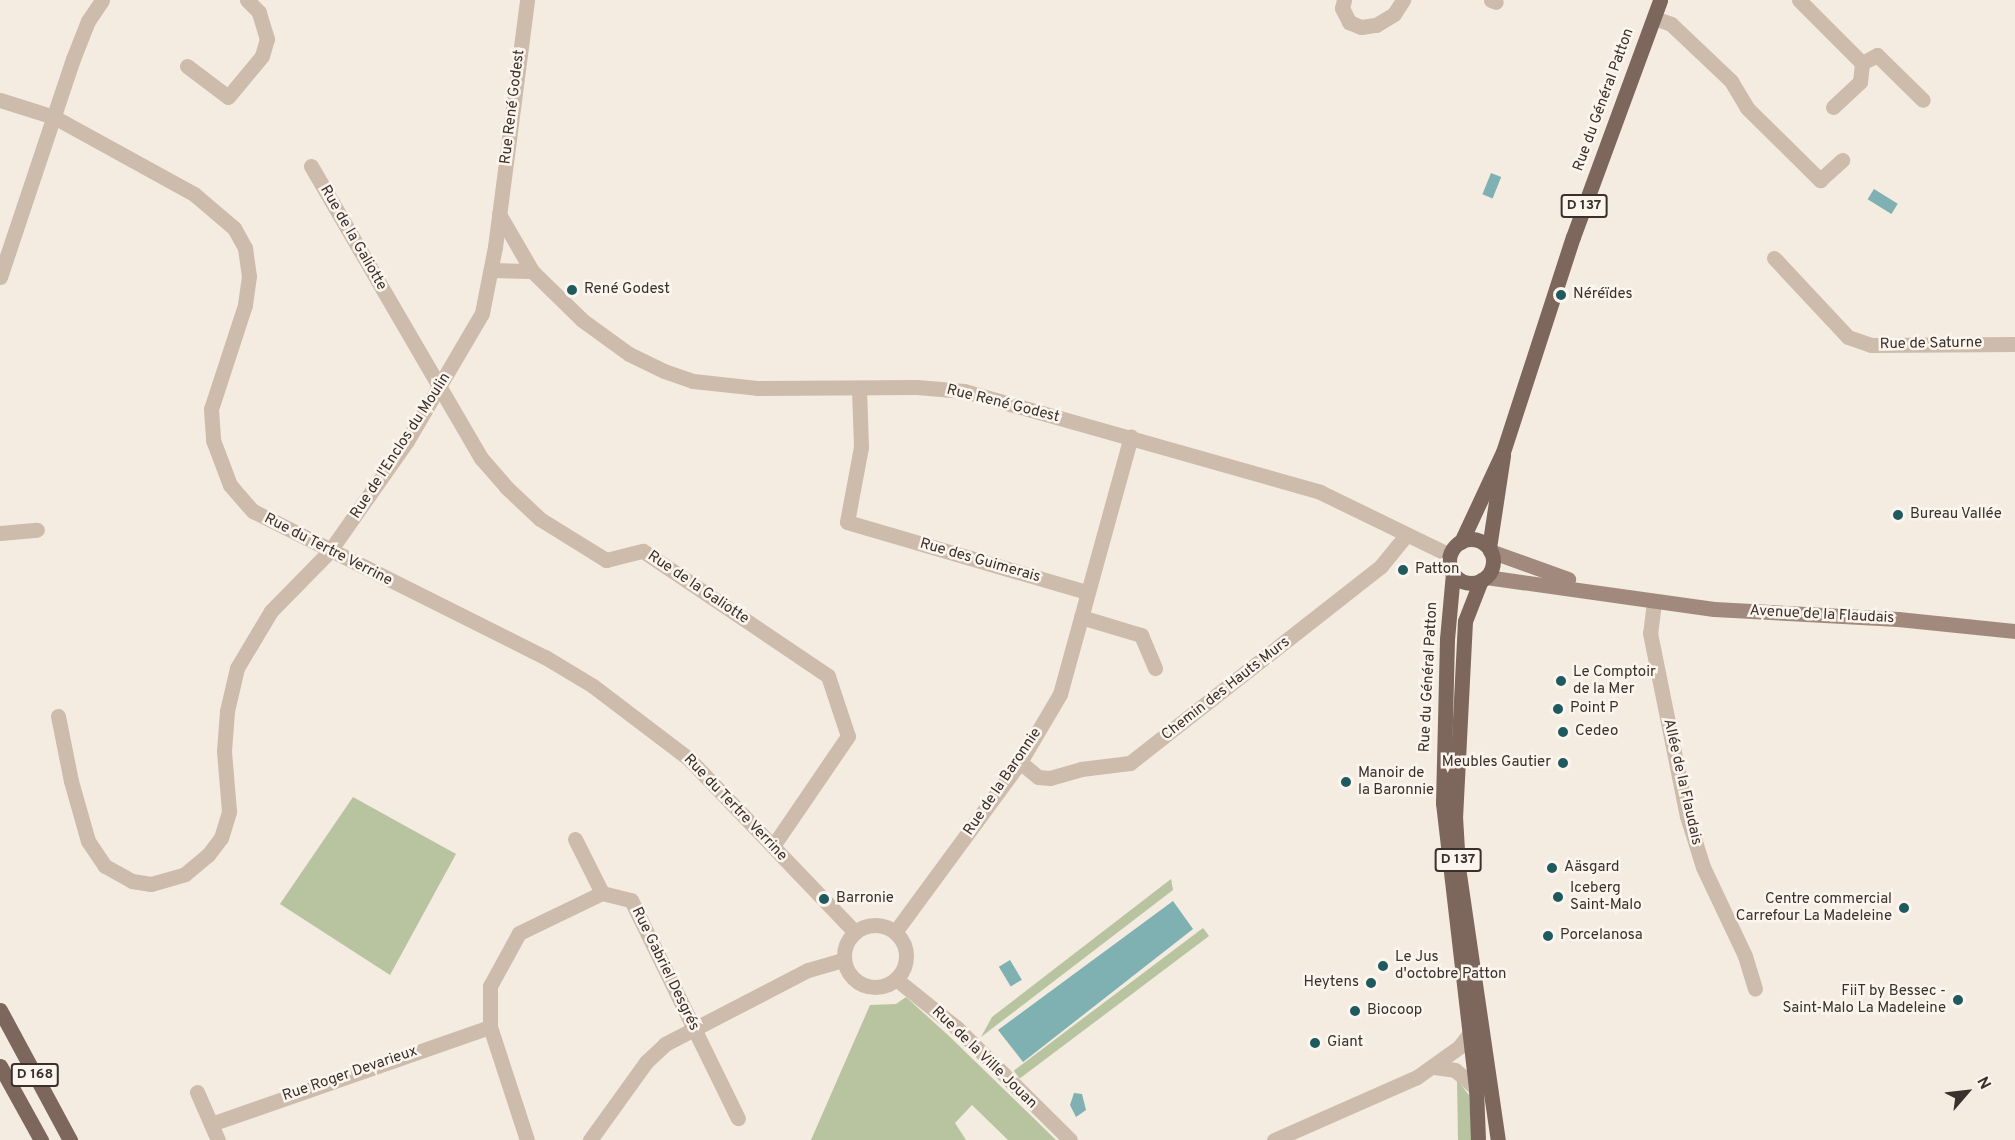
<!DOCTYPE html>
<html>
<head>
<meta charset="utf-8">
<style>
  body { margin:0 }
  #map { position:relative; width:2015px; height:1140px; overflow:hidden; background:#f4ebe1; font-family:Overpass,sans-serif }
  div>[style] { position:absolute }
  .green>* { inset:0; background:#b8c4a0; transform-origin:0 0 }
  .water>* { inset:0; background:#7fb0b2; transform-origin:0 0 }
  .street>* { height:15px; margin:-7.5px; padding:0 7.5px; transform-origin:7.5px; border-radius:7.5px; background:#cdbbac }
  .street>.ring { margin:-7.5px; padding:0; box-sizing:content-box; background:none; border:15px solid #cdbbac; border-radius:50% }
  .secondary>* { height:15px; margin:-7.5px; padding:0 7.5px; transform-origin:7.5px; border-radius:7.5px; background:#a18a7d }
  .primary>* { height:15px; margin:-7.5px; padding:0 7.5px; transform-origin:7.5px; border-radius:7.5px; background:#7d675c }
  .primary>.ring { margin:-7.5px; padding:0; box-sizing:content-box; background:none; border:15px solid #7d675c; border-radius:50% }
  .dots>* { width:16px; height:16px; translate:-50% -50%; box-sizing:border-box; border:3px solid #fbf5ee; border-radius:50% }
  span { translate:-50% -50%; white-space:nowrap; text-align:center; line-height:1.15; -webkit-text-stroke:5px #fbf5ee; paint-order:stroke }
  .shield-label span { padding:2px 4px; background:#fbf5ee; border:2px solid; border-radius:4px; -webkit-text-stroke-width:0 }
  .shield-label { font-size:14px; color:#3b302b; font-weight:700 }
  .street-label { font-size:15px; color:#3b302b }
  .poi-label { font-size:15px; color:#3b302b }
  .left { translate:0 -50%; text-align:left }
  .right { translate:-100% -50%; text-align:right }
  .north { position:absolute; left:1937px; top:1062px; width:60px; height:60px; -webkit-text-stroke:4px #fbf5ee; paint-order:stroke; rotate:62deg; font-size:16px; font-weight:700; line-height:24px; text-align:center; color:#3b302b }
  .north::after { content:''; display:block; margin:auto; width:21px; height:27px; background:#3b302b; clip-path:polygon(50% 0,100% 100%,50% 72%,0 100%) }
</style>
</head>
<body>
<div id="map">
  <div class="green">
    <div style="clip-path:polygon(353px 797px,456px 854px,390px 975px,280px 904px)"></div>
    <div style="clip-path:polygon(1171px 879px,1173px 890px,981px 1037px,992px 1017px)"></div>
    <div style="left:1203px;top:928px;width:10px;height:237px;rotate:53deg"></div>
    <div style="clip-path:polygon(906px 997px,949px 1036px,1056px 1140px,1008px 1140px,972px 1105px,955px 1123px,966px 1140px,811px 1140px,870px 1005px,896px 1004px)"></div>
    <div style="clip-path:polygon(1457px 1080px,1469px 1095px,1472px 1140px,1458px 1140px)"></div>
  </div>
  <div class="water">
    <div style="left:1491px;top:173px;width:11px;height:23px;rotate:22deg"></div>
    <div style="left:1874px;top:189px;width:28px;height:12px;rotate:32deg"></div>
    <div style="clip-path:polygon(1173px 901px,1193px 929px,1023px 1062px,998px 1030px)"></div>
    <div style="left:1010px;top:960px;width:23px;height:13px;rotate:59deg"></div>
    <div style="clip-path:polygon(1074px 1093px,1082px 1094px,1086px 1110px,1076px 1117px,1070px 1105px)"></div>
  </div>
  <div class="street">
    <div style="left:1344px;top:0;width:8px;rotate:104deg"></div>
    <div style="left:1342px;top:8px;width:16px;rotate:63deg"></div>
    <div style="left:1349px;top:22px;width:13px;rotate:23deg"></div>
    <div style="left:1361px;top:27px;width:15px;rotate:-8deg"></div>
    <div style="left:1376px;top:25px;width:21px;rotate:-31deg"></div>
    <div style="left:1394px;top:14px;width:17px;rotate:-57deg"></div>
    <div style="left:1491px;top:0;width:5px;rotate:22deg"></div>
    <div style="left:1799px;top:0;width:89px;rotate:45deg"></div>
    <div style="left:1862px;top:63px;width:17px;rotate:-28deg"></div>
    <div style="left:1877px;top:55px;width:64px;rotate:44.4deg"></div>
    <div style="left:1654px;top:18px;width:18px;rotate:19deg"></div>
    <div style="left:1671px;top:24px;width:83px;rotate:43.5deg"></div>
    <div style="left:1731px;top:81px;width:31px;rotate:59deg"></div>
    <div style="left:1747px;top:108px;width:103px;rotate:44.6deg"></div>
    <div style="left:1820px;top:180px;width:30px;rotate:-42deg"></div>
    <div style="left:187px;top:66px;width:51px;rotate:37.1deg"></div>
    <div style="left:228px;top:97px;width:53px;rotate:-50.3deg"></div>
    <div style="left:262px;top:56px;width:18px;rotate:-74deg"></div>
    <div style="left:267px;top:39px;width:28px;rotate:-107deg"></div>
    <div style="left:259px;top:12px;width:17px;rotate:-135deg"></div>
    <div style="left:0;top:100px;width:57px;rotate:17.5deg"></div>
    <div style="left:54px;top:117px;width:160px;rotate:28.8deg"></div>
    <div style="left:194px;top:194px;width:52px;rotate:40.4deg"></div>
    <div style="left:234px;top:228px;width:23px;rotate:61deg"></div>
    <div style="left:245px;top:248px;width:28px;rotate:82deg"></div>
    <div style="left:249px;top:276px;width:29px;rotate:98deg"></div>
    <div style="left:245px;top:305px;width:109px;rotate:108.1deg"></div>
    <div style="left:211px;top:409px;width:31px;rotate:86deg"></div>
    <div style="left:213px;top:440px;width:48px;rotate:69.3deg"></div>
    <div style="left:230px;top:485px;width:35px;rotate:49deg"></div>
    <div style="left:253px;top:511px;width:326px;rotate:26.6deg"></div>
    <div style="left:545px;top:657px;width:56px;rotate:31.1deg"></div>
    <div style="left:593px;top:686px;width:121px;rotate:37.2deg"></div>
    <div style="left:689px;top:759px;width:240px;rotate:46.2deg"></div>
    <div style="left:1833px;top:107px;width:37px;rotate:-43deg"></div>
    <div style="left:1860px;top:82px;width:19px;rotate:-84deg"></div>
    <div style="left:311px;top:166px;width:338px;rotate:59.8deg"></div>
    <div style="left:481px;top:458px;width:38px;rotate:49deg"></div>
    <div style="left:506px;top:487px;width:47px;rotate:43.3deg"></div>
    <div style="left:540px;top:519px;width:78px;rotate:31.8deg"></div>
    <div style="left:606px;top:560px;width:38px;rotate:-14deg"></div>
    <div style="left:643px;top:551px;width:223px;rotate:34deg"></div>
    <div style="left:828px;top:676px;width:63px;rotate:71.6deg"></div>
    <div style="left:848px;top:736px;width:133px;rotate:124.3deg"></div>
    <div style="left:499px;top:214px;width:66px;rotate:59.9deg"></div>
    <div style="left:532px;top:271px;width:70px;rotate:44.4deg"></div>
    <div style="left:582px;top:320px;width:58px;rotate:35.9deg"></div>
    <div style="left:629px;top:354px;width:39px;rotate:26deg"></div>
    <div style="left:664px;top:371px;width:31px;rotate:19deg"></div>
    <div style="left:693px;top:381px;width:64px;rotate:6.2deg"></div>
    <div style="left:757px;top:388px;width:160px;rotate:-0.4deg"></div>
    <div style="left:917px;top:387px;width:47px;rotate:4.9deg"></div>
    <div style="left:964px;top:391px;width:370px;rotate:15.8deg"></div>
    <div style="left:1320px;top:492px;width:144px;rotate:25.9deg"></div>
    <div style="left:1774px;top:258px;width:108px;rotate:46.9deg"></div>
    <div style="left:1848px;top:337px;width:24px;rotate:19deg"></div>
    <div style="left:1871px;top:345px;width:144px;rotate:-0.4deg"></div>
    <div style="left:492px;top:270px;width:40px;rotate:1.4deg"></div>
    <div style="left:0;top:277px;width:230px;rotate:-71.5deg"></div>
    <div style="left:73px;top:59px;width:41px;rotate:-68.5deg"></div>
    <div style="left:88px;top:21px;width:25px;rotate:-56deg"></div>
    <div style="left:859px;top:389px;width:58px;rotate:88deg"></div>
    <div style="left:861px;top:447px;width:76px;rotate:100.6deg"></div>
    <div style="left:847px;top:522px;width:250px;rotate:16.3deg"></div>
    <div style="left:0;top:533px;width:37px;rotate:-5deg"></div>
    <div style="left:1654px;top:602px;width:31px;rotate:97deg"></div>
    <div style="left:1650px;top:633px;width:187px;rotate:78.6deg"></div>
    <div style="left:1687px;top:816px;width:53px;rotate:72.6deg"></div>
    <div style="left:1703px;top:867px;width:98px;rotate:64.7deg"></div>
    <div style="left:1745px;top:956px;width:34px;rotate:73deg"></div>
    <div style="left:1081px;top:617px;width:63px;rotate:16.7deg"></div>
    <div style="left:1141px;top:635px;width:36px;rotate:67deg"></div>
    <div style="left:58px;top:716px;width:66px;rotate:78.7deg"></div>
    <div style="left:71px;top:781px;width:62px;rotate:74.2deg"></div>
    <div style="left:88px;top:841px;width:30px;rotate:56deg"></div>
    <div style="left:105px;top:866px;width:31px;rotate:29deg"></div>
    <div style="left:132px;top:881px;width:19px;rotate:9deg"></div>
    <div style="left:151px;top:884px;width:35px;rotate:-16deg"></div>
    <div style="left:185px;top:874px;width:30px;rotate:-40deg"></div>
    <div style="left:208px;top:855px;width:21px;rotate:-53deg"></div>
    <div style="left:221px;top:838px;width:28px;rotate:-73deg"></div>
    <div style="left:229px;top:811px;width:60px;rotate:-94.8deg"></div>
    <div style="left:224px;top:751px;width:40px;rotate:-85.7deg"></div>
    <div style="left:227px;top:711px;width:44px;rotate:-76.9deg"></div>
    <div style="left:237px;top:668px;width:66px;rotate:-59.2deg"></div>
    <div style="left:271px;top:611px;width:83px;rotate:-45.5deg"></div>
    <div style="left:329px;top:552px;width:136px;rotate:-54.9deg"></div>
    <div style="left:407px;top:441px;width:148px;rotate:-59.6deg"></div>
    <div style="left:482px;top:313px;width:67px;rotate:-78.9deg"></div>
    <div style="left:495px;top:247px;width:249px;rotate:-82.6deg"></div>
    <div style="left:1020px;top:762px;width:23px;rotate:40deg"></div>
    <div style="left:1038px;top:777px;width:12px;rotate:5deg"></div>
    <div style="left:1050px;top:778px;width:32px;rotate:-16deg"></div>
    <div style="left:1081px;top:769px;width:49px;rotate:-7deg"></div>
    <div style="left:1130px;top:763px;width:319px;rotate:-38.1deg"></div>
    <div style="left:1381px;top:566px;width:40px;rotate:-51deg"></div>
    <div style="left:575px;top:839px;width:60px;rotate:63.4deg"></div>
    <div style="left:602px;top:893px;width:30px;rotate:14deg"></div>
    <div style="left:631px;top:900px;width:243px;rotate:63.9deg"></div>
    <div class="ring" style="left:844px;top:925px;width:47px;height:47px"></div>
    <div style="left:895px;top:932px;width:211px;rotate:-53.7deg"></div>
    <div style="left:1020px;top:762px;width:79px;rotate:-59.5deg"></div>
    <div style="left:1060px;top:694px;width:267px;rotate:-74.6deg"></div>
    <div style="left:896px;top:979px;width:78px;rotate:38.8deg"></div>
    <div style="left:957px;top:1028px;width:159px;rotate:44.7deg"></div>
    <div style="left:1434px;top:1067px;width:21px;rotate:8deg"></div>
    <div style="left:1455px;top:1070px;width:28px;rotate:41deg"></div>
    <div style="left:197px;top:1092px;width:52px;rotate:66.4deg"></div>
    <div style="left:211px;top:1124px;width:295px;rotate:-19.2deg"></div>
    <div style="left:527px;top:1140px;width:119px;rotate:-108.1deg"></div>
    <div style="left:490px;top:1027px;width:41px;rotate:-90deg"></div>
    <div style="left:490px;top:986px;width:60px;rotate:-61.3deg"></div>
    <div style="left:519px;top:933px;width:92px;rotate:-25.7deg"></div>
    <div style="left:590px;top:1140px;width:96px;rotate:-54.3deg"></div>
    <div style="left:646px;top:1062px;width:26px;rotate:-43deg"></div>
    <div style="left:665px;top:1044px;width:161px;rotate:-27.4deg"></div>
    <div style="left:808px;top:970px;width:36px;rotate:-16deg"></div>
    <div style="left:1274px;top:1140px;width:156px;rotate:-23.8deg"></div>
    <div style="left:1417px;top:1077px;width:52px;rotate:-35.5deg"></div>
    <div style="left:1459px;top:1047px;width:18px;rotate:-52deg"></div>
  </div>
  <div class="secondary">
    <div style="left:1490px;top:551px;width:83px;rotate:19.7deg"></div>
    <div style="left:1486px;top:577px;width:230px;rotate:8deg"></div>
    <div style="left:1714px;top:609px;width:184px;rotate:3.1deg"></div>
    <div style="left:1898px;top:619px;width:118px;rotate:5.9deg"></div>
  </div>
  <div class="primary">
    <div class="ring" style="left:1449px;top:539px;width:29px;height:29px"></div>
    <div style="left:1461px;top:542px;width:99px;rotate:-65deg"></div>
    <div style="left:1503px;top:452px;width:226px;rotate:-72deg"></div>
    <div style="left:1573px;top:237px;width:252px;rotate:-69.8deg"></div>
    <div style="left:1489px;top:548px;width:94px;rotate:-81.4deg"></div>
    <div style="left:1453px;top:573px;width:66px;rotate:95.2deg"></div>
    <div style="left:1447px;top:639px;width:164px;rotate:91.4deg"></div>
    <div style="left:1443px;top:803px;width:287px;rotate:83.4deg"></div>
    <div style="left:1476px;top:1088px;width:52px;rotate:87.8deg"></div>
    <div style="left:1481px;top:580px;width:44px;rotate:111.3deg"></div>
    <div style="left:1465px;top:621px;width:195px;rotate:92.9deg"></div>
    <div style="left:1455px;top:816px;width:51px;rotate:86.6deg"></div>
    <div style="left:1458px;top:867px;width:276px;rotate:81.7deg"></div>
    <div style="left:0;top:1010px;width:148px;rotate:61.7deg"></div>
    <div style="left:0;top:1066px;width:85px;rotate:61deg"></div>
  </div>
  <div class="dots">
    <div style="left:572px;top:290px;background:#1f5a5e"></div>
    <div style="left:1561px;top:295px;background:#1f5a5e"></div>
    <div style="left:1898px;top:515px;background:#1f5a5e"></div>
    <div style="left:1403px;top:570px;background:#1f5a5e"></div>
    <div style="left:1561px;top:681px;background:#1f5a5e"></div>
    <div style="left:1558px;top:709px;background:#1f5a5e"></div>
    <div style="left:1563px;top:732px;background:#1f5a5e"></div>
    <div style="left:1563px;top:763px;background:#1f5a5e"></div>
    <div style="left:1346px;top:782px;background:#1f5a5e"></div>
    <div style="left:1552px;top:868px;background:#1f5a5e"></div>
    <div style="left:1558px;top:897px;background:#1f5a5e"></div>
    <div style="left:824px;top:899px;background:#1f5a5e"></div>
    <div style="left:1904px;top:908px;background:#1f5a5e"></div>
    <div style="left:1548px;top:936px;background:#1f5a5e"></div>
    <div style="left:1383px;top:966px;background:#1f5a5e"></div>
    <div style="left:1371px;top:983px;background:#1f5a5e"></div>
    <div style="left:1958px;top:1000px;background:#1f5a5e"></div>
    <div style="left:1355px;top:1011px;background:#1f5a5e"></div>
    <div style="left:1315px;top:1043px;background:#1f5a5e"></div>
  </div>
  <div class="shield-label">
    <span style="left:1584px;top:206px">D 137</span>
    <span style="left:1458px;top:860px">D 137</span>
    <span style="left:35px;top:1075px">D 168</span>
  </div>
  <div class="street-label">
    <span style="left:1604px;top:100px;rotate:-70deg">Rue du Général Patton</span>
    <span style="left:513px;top:107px;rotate:-83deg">Rue René Godest</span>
    <span style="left:353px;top:238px;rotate:60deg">Rue de la Galiotte</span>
    <span style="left:1931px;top:344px;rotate:-1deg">Rue de Saturne</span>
    <span style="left:1003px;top:404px;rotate:14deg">Rue René Godest</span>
    <span style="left:401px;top:446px;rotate:-57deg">Rue de l'Enclos du Moulin</span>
    <span style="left:328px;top:550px;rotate:27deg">Rue du Tertre Verrine</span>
    <span style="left:980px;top:561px;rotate:16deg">Rue des Guimerais</span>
    <span style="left:698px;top:588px;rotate:34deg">Rue de la Galiotte</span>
    <span style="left:1822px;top:615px;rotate:3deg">Avenue de la Flaudais</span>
    <span style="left:1429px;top:677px;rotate:-87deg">Rue du Général Patton</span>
    <span style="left:1226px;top:689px;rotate:-38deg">Chemin des Hauts Murs</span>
    <span style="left:1003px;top:782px;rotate:-56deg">Rue de la Baronnie</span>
    <span style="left:1682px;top:782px;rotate:77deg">Allée de la Flaudais</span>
    <span style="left:735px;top:808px;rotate:46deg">Rue du Tertre Verrine</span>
    <span style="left:665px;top:969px;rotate:64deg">Rue Gabriel Desgrés</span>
    <span style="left:984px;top:1058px;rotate:44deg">Rue de la Ville Jouan</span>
    <span style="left:350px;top:1074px;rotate:-19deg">Rue Roger Devarieux</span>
  </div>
  <div class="poi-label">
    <span class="left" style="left:584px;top:290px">René Godest</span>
    <span class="left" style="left:1573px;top:295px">Néréïdes</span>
    <span class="left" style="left:1910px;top:515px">Bureau Vallée</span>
    <span class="left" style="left:1415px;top:570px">Patton</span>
    <span class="left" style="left:1573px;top:681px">Le Comptoir<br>de la Mer</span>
    <span class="left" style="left:1570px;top:709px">Point P</span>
    <span class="left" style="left:1575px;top:732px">Cedeo</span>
    <span class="right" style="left:1551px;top:763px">Meubles Gautier</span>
    <span class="left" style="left:1358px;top:782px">Manoir de<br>la Baronnie</span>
    <span class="left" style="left:1564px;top:868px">Aäsgard</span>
    <span class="left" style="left:1570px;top:897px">Iceberg<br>Saint-Malo</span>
    <span class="left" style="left:836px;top:899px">Barronie</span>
    <span class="right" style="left:1892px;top:908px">Centre commercial<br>Carrefour La Madeleine</span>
    <span class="left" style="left:1560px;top:936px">Porcelanosa</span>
    <span class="left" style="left:1395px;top:966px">Le Jus<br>d'octobre Patton</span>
    <span class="right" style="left:1359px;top:983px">Heytens</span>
    <span class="right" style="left:1946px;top:1000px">FiiT by Bessec -<br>Saint-Malo La Madeleine</span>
    <span class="left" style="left:1367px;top:1011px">Biocoop</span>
    <span class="left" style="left:1327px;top:1043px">Giant</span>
  </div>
  <div class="north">N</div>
</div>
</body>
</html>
